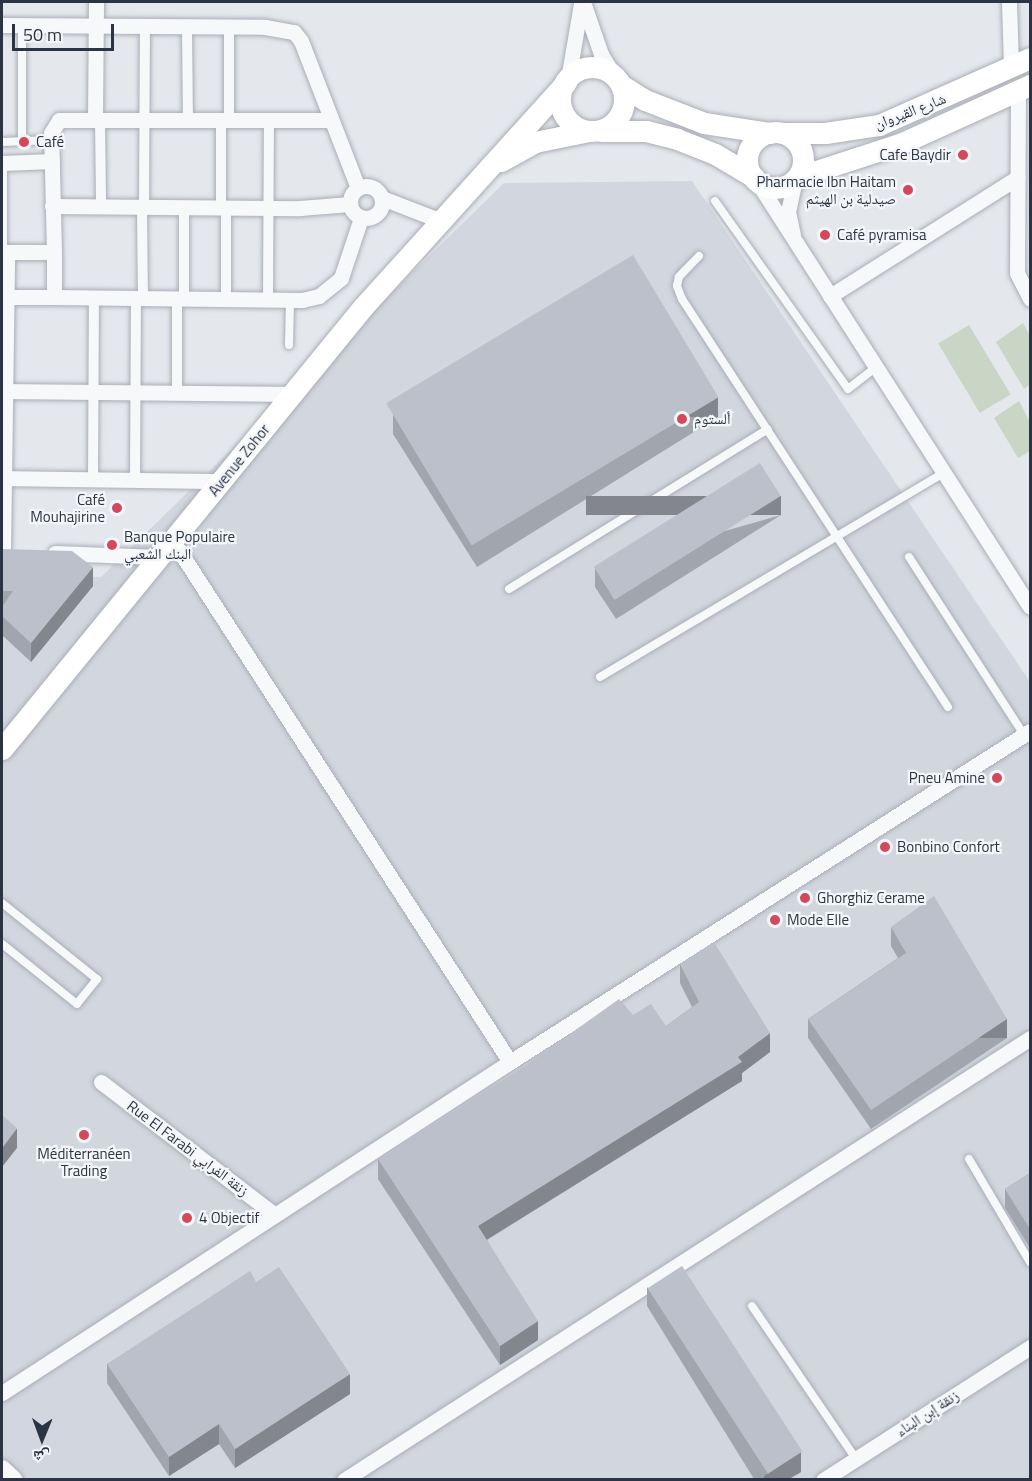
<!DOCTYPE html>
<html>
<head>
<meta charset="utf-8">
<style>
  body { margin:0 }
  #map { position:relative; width:1032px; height:1481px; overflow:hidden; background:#e4e7ec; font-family:"Titillium Web","Noto Naskh Arabic",sans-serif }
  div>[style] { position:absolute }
  .built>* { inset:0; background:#d2d6de }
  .green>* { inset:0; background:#c9d6c5; transform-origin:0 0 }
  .roads { filter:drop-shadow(0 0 2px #a9aeb7) drop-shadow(0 0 2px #a9aeb7) }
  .service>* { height:8px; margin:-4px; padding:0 4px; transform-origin:4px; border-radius:4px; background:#f7f8fa }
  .pedestrian>* { height:10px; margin:-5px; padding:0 5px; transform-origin:5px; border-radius:5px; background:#f7f8fa }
  .minor>* { height:15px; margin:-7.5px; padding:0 7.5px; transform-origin:7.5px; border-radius:7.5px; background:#f7f8fa }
  .minor>.ring { margin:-7.5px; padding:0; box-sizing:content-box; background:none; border:15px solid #f7f8fa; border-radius:50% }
  .tertiary>* { height:18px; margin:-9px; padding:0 9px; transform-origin:9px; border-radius:9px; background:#f7f8fa }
  .secondary>* { height:21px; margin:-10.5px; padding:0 10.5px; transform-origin:10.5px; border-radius:10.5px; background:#fff }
  .secondary>.ring { margin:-10.5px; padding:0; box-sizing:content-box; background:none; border:21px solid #fff; border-radius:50% }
  .wall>* { inset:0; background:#a1a5ae }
  .shaded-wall>* { inset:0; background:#83868d; transform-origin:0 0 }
  .building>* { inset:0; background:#bbc0ca; transform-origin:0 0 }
  .dots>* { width:16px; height:16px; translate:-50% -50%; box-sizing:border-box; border:3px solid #f4f6f9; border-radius:50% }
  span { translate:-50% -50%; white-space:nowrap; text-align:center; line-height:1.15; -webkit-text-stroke:4.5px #f4f6f9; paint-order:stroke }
  .street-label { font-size:15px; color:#2b3445 }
  .poi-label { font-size:15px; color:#2b3445 }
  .left { translate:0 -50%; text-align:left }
  .right { translate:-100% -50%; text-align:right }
  .frame { position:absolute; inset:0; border:3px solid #2b3445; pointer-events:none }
  .north { position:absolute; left:12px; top:1409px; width:60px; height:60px; -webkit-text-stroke:4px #f4f6f9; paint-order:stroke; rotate:181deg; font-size:16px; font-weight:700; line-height:24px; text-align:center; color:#2b3445 }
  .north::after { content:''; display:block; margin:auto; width:21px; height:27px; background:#2b3445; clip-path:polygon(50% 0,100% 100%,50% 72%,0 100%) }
  .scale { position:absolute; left:12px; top:24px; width:102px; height:27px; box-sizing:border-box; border:3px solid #2b3445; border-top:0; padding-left:8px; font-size:18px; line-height:21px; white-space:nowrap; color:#2b3445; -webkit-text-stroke:4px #f4f6f9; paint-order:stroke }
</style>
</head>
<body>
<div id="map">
  <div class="built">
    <div style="clip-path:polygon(692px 181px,1030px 682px,1030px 1479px,2px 1480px,2px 575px,101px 577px,504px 183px)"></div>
  </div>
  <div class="green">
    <div style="clip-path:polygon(1023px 323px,1030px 336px,1030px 385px,1024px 389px,996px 342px)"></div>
    <div style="left:969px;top:325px;width:81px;height:36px;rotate:59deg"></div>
    <div style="clip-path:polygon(1019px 401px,1030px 422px,1030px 451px,1018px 458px,994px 418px)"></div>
  </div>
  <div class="roads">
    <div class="service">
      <div style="left:22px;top:25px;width:116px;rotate:90deg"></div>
      <div style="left:2px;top:142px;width:49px;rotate:-2.3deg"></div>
      <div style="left:715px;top:201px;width:230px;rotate:54.7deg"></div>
      <div style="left:848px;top:389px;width:36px;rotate:-38deg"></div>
      <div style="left:699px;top:256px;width:29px;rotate:134deg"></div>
      <div style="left:679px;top:277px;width:9px;rotate:103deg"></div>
      <div style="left:677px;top:286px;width:14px;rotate:69deg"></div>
      <div style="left:682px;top:299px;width:487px;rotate:56.9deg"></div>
      <div style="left:289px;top:345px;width:45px;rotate:-88.7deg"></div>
      <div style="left:909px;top:557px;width:212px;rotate:57.1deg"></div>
      <div style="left:509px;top:589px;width:304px;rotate:-31.7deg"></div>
      <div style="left:600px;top:677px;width:400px;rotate:-30.7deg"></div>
      <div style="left:2px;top:903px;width:122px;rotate:38.7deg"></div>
      <div style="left:97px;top:979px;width:32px;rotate:129deg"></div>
      <div style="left:77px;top:1004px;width:96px;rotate:-141.3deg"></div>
      <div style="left:969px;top:1159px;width:120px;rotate:59.4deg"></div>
      <div style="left:752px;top:1306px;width:185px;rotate:55.8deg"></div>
    </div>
    <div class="pedestrian">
      <div style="left:187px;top:28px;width:92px;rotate:89.4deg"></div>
      <div style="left:229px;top:28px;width:92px;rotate:90deg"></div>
      <div style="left:100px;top:119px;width:88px;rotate:89.3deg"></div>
      <div style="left:221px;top:120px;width:88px;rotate:90deg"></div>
      <div style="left:142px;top:207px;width:91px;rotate:89.4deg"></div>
      <div style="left:144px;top:207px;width:179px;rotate:-89.7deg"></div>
      <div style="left:184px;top:207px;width:92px;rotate:90deg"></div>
      <div style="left:2px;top:252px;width:89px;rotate:-90deg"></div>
      <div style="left:226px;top:300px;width:92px;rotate:-90deg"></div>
      <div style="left:268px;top:301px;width:181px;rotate:-89.7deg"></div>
      <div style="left:177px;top:393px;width:94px;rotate:-90deg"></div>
      <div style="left:93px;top:479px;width:182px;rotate:-89.7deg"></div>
      <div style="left:135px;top:480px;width:182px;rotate:-89.7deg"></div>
    </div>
    <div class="minor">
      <div style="left:583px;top:2px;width:55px;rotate:70.9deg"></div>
      <div style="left:601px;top:54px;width:26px;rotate:59deg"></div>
      <div style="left:1009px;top:2px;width:65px;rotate:88.2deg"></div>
      <div style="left:2px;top:25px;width:263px;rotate:0.4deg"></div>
      <div style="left:265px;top:27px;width:29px;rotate:10deg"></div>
      <div style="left:294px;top:32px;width:11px;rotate:52deg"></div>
      <div style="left:301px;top:41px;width:158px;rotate:68.8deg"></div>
      <div style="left:568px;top:79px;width:76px;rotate:-80.2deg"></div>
      <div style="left:1018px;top:90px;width:183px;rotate:90.3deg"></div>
      <div style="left:1017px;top:273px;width:29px;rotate:63deg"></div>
      <div style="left:95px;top:119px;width:117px;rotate:-89.5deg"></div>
      <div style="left:2px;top:163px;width:50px;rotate:-2.3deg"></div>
      <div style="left:756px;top:180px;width:507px;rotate:57.31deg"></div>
      <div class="ring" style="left:350px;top:186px;width:17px;height:17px"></div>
      <div style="left:382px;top:198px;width:61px;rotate:21.1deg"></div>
      <div style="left:52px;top:206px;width:248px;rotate:0.5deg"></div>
      <div style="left:300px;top:208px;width:50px;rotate:-4.6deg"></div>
      <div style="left:793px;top:235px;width:24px;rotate:-102deg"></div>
      <div style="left:788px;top:212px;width:33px;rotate:-78deg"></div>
      <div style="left:54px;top:252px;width:119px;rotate:-91.4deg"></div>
      <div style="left:51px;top:133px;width:15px;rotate:-58deg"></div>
      <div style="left:59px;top:120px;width:270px"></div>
      <div style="left:830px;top:296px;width:222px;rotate:-32.3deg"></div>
      <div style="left:54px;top:297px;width:248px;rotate:0.7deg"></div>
      <div style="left:302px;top:300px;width:17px;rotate:-13deg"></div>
      <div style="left:319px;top:296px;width:28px;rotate:-39deg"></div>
      <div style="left:341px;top:278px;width:63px;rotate:-71.6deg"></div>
      <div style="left:6px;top:391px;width:287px;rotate:0.6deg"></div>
      <div style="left:4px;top:478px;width:219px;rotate:0.8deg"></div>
      <div style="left:173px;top:541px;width:620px;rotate:57.1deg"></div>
      <div style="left:3px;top:551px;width:299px;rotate:-89.2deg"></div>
      <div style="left:7px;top:252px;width:47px"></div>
      <div style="left:54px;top:252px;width:45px;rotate:90deg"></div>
      <div style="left:54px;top:297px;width:46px;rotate:180deg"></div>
      <div style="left:55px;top:553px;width:105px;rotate:2.2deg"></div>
      <div style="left:101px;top:1082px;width:219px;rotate:37.4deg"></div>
      <div style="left:2px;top:1393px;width:606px;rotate:-33.09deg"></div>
      <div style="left:510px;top:1062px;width:616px;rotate:-32.48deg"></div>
      <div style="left:344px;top:1480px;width:816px;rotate:-32.79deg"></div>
      <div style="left:823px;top:1480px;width:246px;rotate:-32.7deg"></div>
    </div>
    <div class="tertiary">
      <div style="left:2px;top:1469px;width:16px;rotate:43deg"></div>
    </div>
    <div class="secondary">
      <div class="ring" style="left:560px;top:67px;width:43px;height:43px"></div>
      <div style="left:621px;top:85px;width:28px;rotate:32deg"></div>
      <div style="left:645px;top:100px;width:63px;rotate:21.3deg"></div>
      <div style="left:704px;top:123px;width:67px;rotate:8.6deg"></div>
      <div style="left:601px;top:131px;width:45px"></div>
      <div style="left:646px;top:131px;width:32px;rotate:14deg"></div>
      <div style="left:677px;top:139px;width:41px;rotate:21.5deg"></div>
      <div style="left:715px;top:154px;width:45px;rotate:30.5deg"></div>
      <div class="ring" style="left:747px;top:132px;width:35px;height:35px"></div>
      <div style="left:782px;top:133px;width:43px"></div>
      <div style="left:825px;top:133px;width:55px;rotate:-8.4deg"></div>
      <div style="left:879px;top:125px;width:165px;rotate:-23.9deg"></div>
      <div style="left:501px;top:161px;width:39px;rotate:-29deg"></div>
      <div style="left:535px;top:142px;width:55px;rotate:-11.5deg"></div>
      <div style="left:798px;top:177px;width:109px;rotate:-18.1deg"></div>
      <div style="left:902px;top:143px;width:141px;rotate:-24.4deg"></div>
      <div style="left:2px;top:749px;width:571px;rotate:-50.76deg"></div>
      <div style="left:363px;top:307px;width:303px;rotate:-47.9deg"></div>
    </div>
  </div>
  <div class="wall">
    <div style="clip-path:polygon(393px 414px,718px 417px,477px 567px,393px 434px)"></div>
    <div style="clip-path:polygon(781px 515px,616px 619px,595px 587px,595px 568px)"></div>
    <div style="clip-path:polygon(2px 549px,93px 586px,31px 662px,2px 635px)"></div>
    <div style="clip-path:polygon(891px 927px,1007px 1038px,871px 1129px,808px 1038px,808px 1019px,898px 958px,891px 946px)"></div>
    <div style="clip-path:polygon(680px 964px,770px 1052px,742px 1073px,742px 1081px,487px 1240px,538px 1340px,500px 1365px,378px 1179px,378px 1159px,666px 1026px,692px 1007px,680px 983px)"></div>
    <div style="clip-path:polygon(1030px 1173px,1030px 1248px,1005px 1208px,1005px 1189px)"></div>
    <div style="clip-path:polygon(256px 1282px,350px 1394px,235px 1468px,219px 1444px,169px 1476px,107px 1383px,107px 1364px)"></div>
    <div style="clip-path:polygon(647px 1287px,801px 1472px,789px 1479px,754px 1479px,647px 1306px)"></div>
  </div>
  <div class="shaded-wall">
    <div style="left:718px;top:398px;width:19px;height:284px;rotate:90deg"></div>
    <div style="left:781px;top:496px;width:19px;height:195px;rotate:90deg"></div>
    <div style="clip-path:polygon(93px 567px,93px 586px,31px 662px,31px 643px)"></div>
    <div style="left:1007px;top:1019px;width:19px;height:164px;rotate:90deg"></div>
    <div style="clip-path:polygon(770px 1033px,770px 1052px,742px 1073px,742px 1081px,478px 1245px,478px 1226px,738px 1057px)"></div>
    <div style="clip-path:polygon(17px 1128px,17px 1148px,2px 1167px,2px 1148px)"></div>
    <div style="clip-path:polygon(538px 1321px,538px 1340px,500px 1365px,500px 1346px)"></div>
    <div style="clip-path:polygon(350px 1374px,350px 1394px,235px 1468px,235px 1449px)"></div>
    <div style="clip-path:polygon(219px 1424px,219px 1444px,169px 1476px,169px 1457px)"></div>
    <div style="clip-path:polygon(801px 1452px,801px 1472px,789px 1479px,764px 1479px,764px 1476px)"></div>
  </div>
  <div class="building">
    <div style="left:633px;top:255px;width:166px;height:288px;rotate:59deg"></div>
    <div style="left:760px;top:463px;width:39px;height:196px;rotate:58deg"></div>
    <div style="clip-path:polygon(2px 549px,72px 551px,93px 567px,31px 643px,2px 616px,2px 607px,13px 591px,2px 591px)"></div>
    <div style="clip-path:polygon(934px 896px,1007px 1019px,871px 1110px,808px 1019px,906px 953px,891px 927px)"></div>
    <div style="clip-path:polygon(714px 942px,770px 1033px,738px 1057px,742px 1062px,478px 1226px,538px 1321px,500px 1346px,378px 1159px,528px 1064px,619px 999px,633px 1015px,651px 1004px,666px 1026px,699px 1002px,680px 964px)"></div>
    <div style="clip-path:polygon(2px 1115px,17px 1128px,2px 1148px)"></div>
    <div style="clip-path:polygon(1030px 1173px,1030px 1229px,1005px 1189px)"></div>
    <div style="left:682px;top:1266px;width:221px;height:41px;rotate:57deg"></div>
    <div style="clip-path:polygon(279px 1267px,350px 1374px,235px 1449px,219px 1424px,169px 1457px,107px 1364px,250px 1271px,256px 1282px)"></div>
  </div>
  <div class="dots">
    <div style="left:24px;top:142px;background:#d1495b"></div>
    <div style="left:963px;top:155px;background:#d1495b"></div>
    <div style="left:908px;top:190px;background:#d1495b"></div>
    <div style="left:825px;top:235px;background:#d1495b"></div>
    <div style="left:682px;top:419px;background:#d1495b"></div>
    <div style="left:117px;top:508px;background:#d1495b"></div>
    <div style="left:112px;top:545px;background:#d1495b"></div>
    <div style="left:997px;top:778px;background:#d1495b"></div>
    <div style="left:885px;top:847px;background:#d1495b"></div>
    <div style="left:805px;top:898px;background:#d1495b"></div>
    <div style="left:775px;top:920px;background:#d1495b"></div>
    <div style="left:84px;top:1135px;background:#d1495b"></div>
    <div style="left:187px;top:1218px;background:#d1495b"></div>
  </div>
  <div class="street-label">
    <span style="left:910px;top:111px;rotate:-21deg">شارع القيروان</span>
    <span style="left:239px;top:460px;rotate:-51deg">Avenue Zohor</span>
    <span style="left:188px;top:1148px;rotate:37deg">Rue El Farabi زنقة الفرابي</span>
    <span style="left:927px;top:1413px;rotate:-33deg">زنقة إبن البناء</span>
  </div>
  <div class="poi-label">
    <span class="left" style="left:36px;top:142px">Café</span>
    <span class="right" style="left:951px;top:155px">Cafe Baydir</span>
    <span class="right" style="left:896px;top:190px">Pharmacie Ibn Haitam<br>صيدلية بن الهيثم</span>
    <span class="left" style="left:837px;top:235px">Café pyramisa</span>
    <span class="left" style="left:694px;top:419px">ألستوم</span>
    <span class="right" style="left:105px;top:508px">Café<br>Mouhajirine</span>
    <span class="left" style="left:124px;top:545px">Banque Populaire<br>البنك الشعبي</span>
    <span class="right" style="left:985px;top:778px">Pneu Amine</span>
    <span class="left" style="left:897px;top:847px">Bonbino Confort</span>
    <span class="left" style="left:817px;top:898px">Ghorghiz Cerame</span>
    <span class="left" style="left:787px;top:920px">Mode Elle</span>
    <span style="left:84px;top:1162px">Méditerranéen<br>Trading</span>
    <span class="left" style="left:199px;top:1218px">4 Objectif</span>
  </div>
  <div class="frame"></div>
  <div class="north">ش</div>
  <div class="scale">50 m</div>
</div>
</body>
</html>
